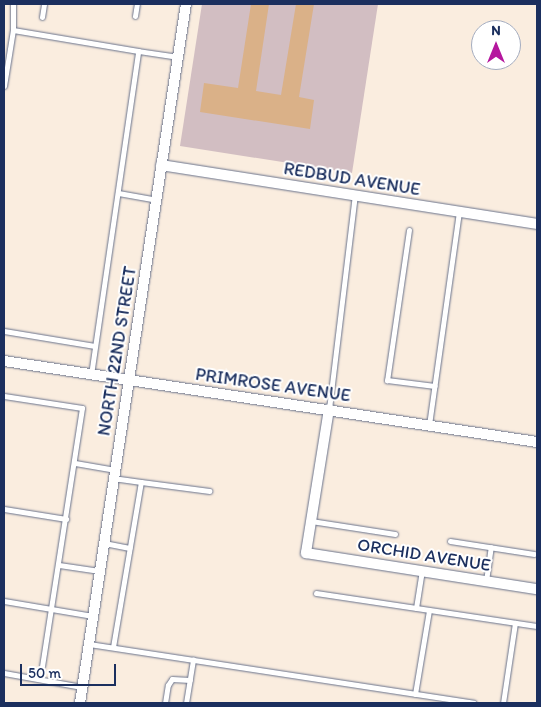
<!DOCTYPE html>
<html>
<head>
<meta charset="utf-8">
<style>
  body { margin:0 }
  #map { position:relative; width:541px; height:707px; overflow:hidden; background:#faeddf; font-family:Itim,sans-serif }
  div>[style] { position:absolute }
  .industrial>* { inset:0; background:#d2bec2 }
  .building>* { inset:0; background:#dab188 }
  .roads { filter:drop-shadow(0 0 1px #69728b) drop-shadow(0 0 1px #69728b) }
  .service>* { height:5px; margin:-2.5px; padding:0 2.5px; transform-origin:2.5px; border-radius:2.5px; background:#fff }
  .minor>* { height:10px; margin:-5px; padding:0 5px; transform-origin:5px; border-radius:5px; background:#fff }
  span { translate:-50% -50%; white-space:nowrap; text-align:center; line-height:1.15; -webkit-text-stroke:4px #fff; paint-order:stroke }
  .street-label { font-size:18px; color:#1b2f5e }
  .frame { position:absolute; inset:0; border:5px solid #1b2f5e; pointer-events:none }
  .north { position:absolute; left:471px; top:20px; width:50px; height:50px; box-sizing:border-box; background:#fff; border:1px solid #a4acbf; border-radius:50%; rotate:0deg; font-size:14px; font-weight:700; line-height:20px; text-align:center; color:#1b2f5e }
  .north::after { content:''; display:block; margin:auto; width:18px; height:22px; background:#b5179e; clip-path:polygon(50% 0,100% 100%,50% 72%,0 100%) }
  .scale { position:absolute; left:20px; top:664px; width:96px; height:22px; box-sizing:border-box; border:2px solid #1b2f5e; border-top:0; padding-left:6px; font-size:15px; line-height:18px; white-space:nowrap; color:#1b2f5e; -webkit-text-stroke:4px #fff; paint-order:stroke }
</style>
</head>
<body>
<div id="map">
  <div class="industrial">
    <div style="clip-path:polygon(202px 4px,378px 4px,352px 173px,180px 146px)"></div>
  </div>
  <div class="building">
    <div style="clip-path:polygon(251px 4px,269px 4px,256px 91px,281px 95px,296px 4px,314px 4px,299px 97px,314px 100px,310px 129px,200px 112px,204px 83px,238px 88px)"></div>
  </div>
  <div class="roads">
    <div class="service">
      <div style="left:135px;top:16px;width:12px;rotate:-81deg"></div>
      <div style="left:42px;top:17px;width:13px;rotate:-81deg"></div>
      <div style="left:13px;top:30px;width:26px;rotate:-90deg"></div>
      <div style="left:4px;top:86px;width:57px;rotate:-80.9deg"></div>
      <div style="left:13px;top:30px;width:127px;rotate:9.5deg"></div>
      <div style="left:118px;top:193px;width:39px;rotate:10deg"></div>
      <div style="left:409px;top:230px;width:152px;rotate:98.3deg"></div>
      <div style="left:387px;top:380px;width:48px;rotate:7.1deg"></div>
      <div style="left:4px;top:331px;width:92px;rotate:9.4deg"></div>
      <div style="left:91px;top:375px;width:327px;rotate:-81.7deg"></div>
      <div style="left:138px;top:51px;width:40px;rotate:8.5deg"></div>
      <div style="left:4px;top:396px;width:79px;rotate:8.7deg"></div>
      <div style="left:82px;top:408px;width:261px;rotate:98.8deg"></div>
      <div style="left:329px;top:409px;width:216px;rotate:-83.1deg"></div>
      <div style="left:429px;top:425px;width:215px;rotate:-82deg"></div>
      <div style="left:75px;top:463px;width:41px;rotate:9.9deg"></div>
      <div style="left:141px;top:482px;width:69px;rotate:7.5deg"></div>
      <div style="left:4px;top:509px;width:63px;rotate:9.2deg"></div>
      <div style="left:311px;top:521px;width:85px;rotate:8.8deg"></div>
      <div style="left:450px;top:541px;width:85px;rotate:8.8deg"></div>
      <div style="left:104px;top:543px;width:26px;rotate:11deg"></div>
      <div style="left:59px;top:565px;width:41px;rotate:8.3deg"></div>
      <div style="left:486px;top:581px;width:34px;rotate:-82deg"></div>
      <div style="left:316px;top:593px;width:223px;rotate:8.5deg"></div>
      <div style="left:4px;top:601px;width:90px;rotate:9.6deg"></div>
      <div style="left:416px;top:608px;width:37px;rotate:-81deg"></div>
      <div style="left:89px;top:644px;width:389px;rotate:8.7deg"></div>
      <div style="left:113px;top:647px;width:167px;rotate:-80.4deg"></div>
      <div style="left:141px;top:482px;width:27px;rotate:-172deg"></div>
      <div style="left:4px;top:673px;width:79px;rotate:10.2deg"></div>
      <div style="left:415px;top:694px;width:85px;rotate:-80.5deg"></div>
      <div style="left:165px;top:703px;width:18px;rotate:-81deg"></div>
      <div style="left:168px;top:685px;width:7px;rotate:-56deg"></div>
      <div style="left:172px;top:679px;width:18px;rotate:3deg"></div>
      <div style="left:186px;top:703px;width:44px;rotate:-80.8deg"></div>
      <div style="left:503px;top:703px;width:81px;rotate:-81.5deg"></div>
    </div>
    <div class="minor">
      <div style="left:161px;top:165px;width:381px;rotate:8.9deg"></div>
      <div style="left:4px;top:361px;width:539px;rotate:8.64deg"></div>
      <div style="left:329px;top:409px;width:146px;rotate:99.1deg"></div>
      <div style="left:306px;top:553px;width:234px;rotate:8.9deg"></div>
      <div style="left:80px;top:703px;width:707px;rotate:-81.38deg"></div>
    </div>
  </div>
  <div class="street-label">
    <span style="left:352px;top:179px;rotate:9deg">REDBUD AVENUE</span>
    <span style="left:117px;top:351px;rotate:-81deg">NORTH 22ND STREET</span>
    <span style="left:273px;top:385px;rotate:8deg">PRIMROSE AVENUE</span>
    <span style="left:424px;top:555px;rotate:9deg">ORCHID AVENUE</span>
  </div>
  <div class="frame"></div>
  <div class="north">N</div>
  <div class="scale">50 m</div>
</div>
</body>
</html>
